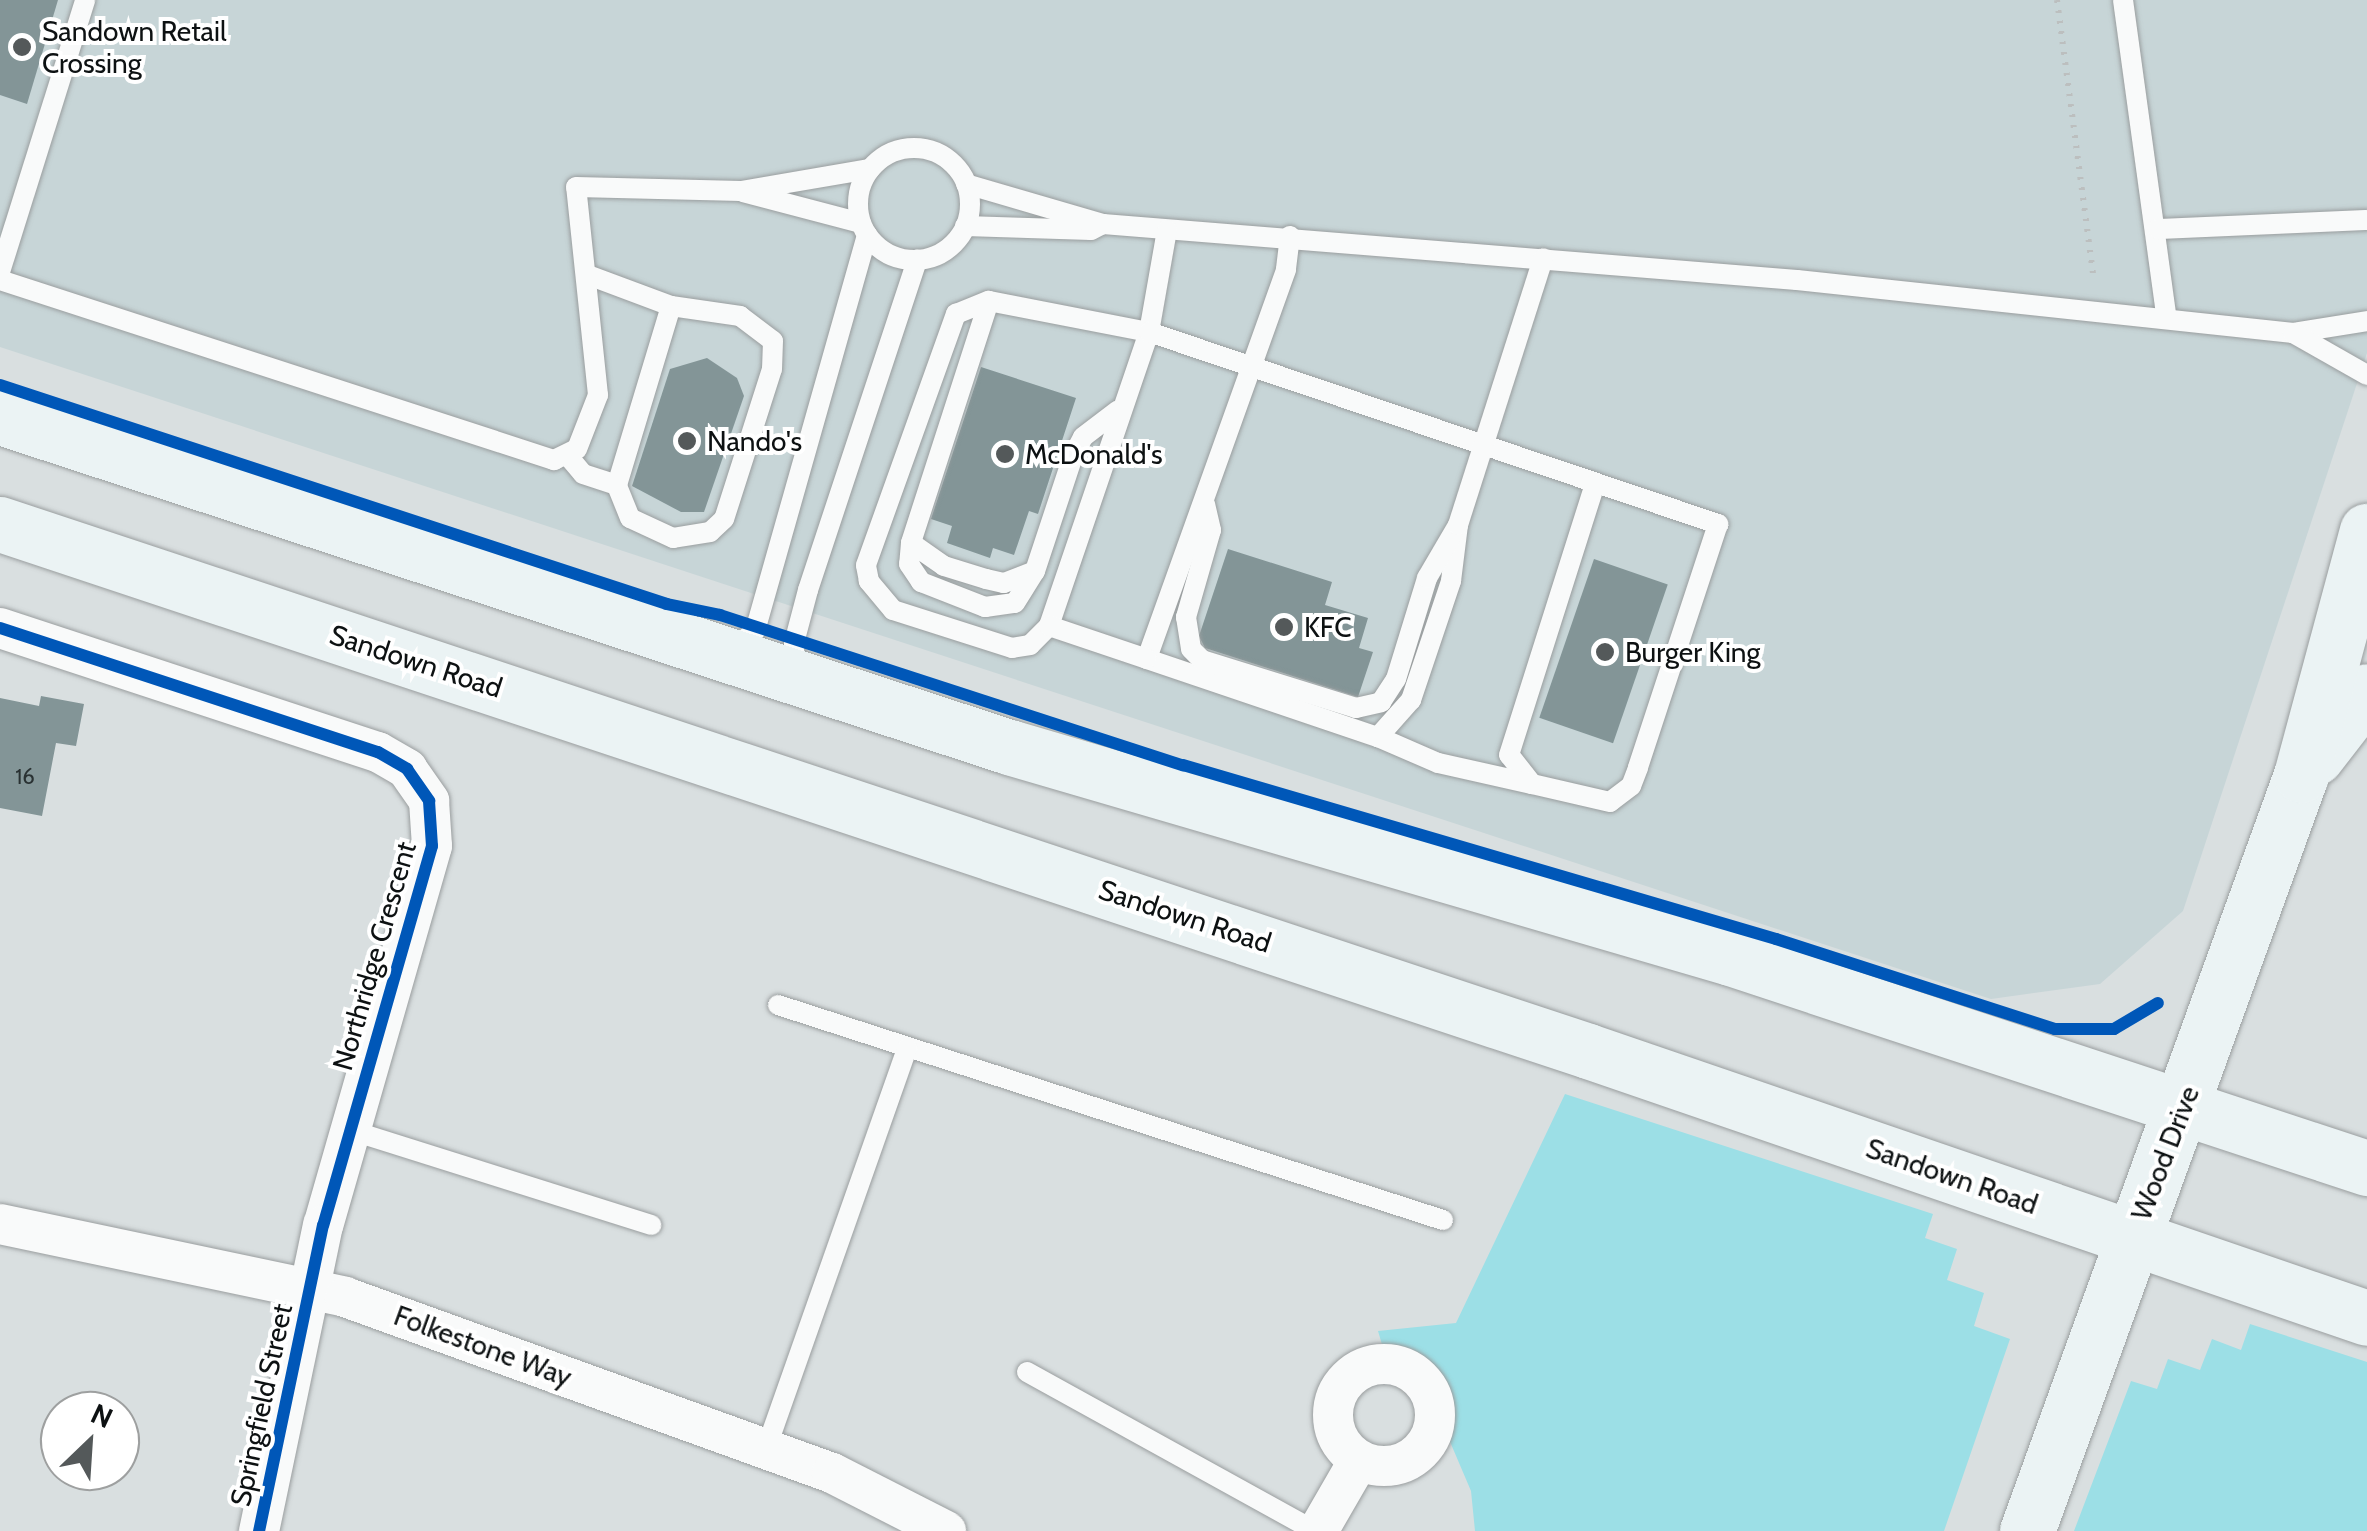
<!DOCTYPE html>
<html>
<head>
<meta charset="utf-8">
<style>
  body { margin:0 }
  #map { position:relative; width:2367px; height:1531px; overflow:hidden; background:#d9dfe0; font-family:Cabin,sans-serif }
  div>[style] { position:absolute }
  .built>* { inset:0; background:#c7d5d7 }
  .green>* { inset:0; background:#9cdfe6 }
  .building>* { inset:0; background:#839597; transform-origin:0 0 }
  .path>* { height:6px; margin-top:-3px; transform-origin:0; background:repeating-linear-gradient(90deg,#bcbfbf 0 2.5px,transparent 0 10.5px) }
  .roads { filter:drop-shadow(0 0 2px #9a9e9f) drop-shadow(0 0 2px #9a9e9f) }
  .lane>* { height:20px; margin:-10px; padding:0 10px; transform-origin:10px; border-radius:10px; background:#f9fafa }
  .lane>.ring { margin:-10px; padding:0; box-sizing:content-box; background:none; border:20px solid #f9fafa; border-radius:50% }
  .street>* { height:40px; margin:-20px; padding:0 20px; transform-origin:20px; border-radius:20px; background:#f9fafa }
  .street>.ring { margin:-20px; padding:0; box-sizing:content-box; background:none; border:40px solid #f9fafa; border-radius:50% }
  .secondary>* { height:55px; margin:-27.5px; padding:0 27.5px; transform-origin:27.5px; border-radius:27.5px; background:#ebf3f4 }
  .cycleway>* { height:12px; margin:-6px; padding:0 6px; transform-origin:6px; border-radius:6px; background:#0057b8 }
  .dots>* { width:28px; height:28px; translate:-50% -50%; box-sizing:border-box; border:5px solid #fff; border-radius:50% }
  span { translate:-50% -50%; white-space:nowrap; text-align:center; line-height:1.15; -webkit-text-stroke:8px #fff; paint-order:stroke }
  .number-label { font-size:22px; color:#2a3233 }
  .number-label span { -webkit-text-stroke-width:0 }
  .poi-label { font-size:28px; color:#0d1112 }
  .left { translate:0 -50%; text-align:left }
  .street-label { font-size:28px; color:#0d1112 }
  .north { position:absolute; left:40px; top:1391px; width:100px; height:100px; box-sizing:border-box; background:#fff; border:2px solid #9ea0a0; border-radius:50%; rotate:25deg; font-size:28px; font-weight:700; line-height:40px; text-align:center; color:#0d1112 }
  .north::after { content:''; display:block; margin:auto; width:35px; height:45px; background:#54595a; clip-path:polygon(50% 0,100% 100%,50% 72%,0 100%) }
</style>
</head>
<body>
<div id="map">
  <div class="built">
    <div style="clip-path:polygon(0 0,2367px 0,2367px 353px,2183px 911px,2100px 984px,1991px 999px,0 347px)"></div>
  </div>
  <div class="green">
    <div style="clip-path:polygon(1565px 1094px,1933px 1214px,1925px 1238px,1957px 1249px,1947px 1280px,1984px 1293px,1974px 1326px,2010px 1339px,1944px 1531px,1475px 1531px,1471px 1491px,1448px 1437px,1448px 1395px,1423px 1361px,1383px 1348px,1378px 1331px,1456px 1323px)"></div>
    <div style="clip-path:polygon(2250px 1324px,2367px 1362px,2367px 1531px,2074px 1531px,2131px 1381px,2157px 1389px,2168px 1359px,2200px 1370px,2212px 1339px,2241px 1350px)"></div>
  </div>
  <div class="building">
    <div style="clip-path:polygon(0 0,58px 0,27px 104px,0 95px)"></div>
    <div style="clip-path:polygon(707px 358px,737px 378px,744px 396px,704px 512px,681px 512px,632px 486px,670px 369px)"></div>
    <div style="clip-path:polygon(981px 367px,1076px 398px,1038px 514px,1029px 511px,1014px 555px,993px 548px,990px 558px,947px 543px,952px 526px,931px 519px)"></div>
    <div style="clip-path:polygon(1228px 549px,1332px 582px,1325px 605px,1368px 618px,1359px 648px,1373px 652px,1358px 697px,1205px 648px,1199px 636px)"></div>
    <div style="left:1594px;top:559px;width:78px;height:168px;rotate:19deg"></div>
    <div style="clip-path:polygon(41px 696px,84px 704px,76px 746px,56px 743px,42px 816px,0 808px,0 698px,39px 706px)"></div>
  </div>
  <div class="path">
    <div style="left:2057px;top:0;width:282px;rotate:82.5deg"></div>
  </div>
  <div class="roads">
    <div class="lane">
      <div style="left:2123px;top:0;width:318px;rotate:82.2deg"></div>
      <div class="ring" style="left:858px;top:148px;width:92px;height:92px"></div>
      <div style="left:966px;top:184px;width:143px;rotate:16.3deg"></div>
      <div style="left:1103px;top:224px;width:696px;rotate:4.61deg"></div>
      <div style="left:1797px;top:280px;width:499px;rotate:6.1deg"></div>
      <div style="left:2293px;top:333px;width:75px;rotate:-9.2deg"></div>
      <div style="left:743px;top:192px;width:122px;rotate:14.7deg"></div>
      <div style="left:965px;top:226px;width:126px;rotate:1.8deg"></div>
      <div style="left:1091px;top:230px;width:13px;rotate:-27deg"></div>
      <div style="left:2158px;top:229px;width:209px;rotate:-2.5deg"></div>
      <div style="left:1167px;top:230px;width:104px;rotate:100deg"></div>
      <div style="left:1149px;top:332px;width:311px;rotate:108.8deg"></div>
      <div style="left:1049px;top:626px;width:27px;rotate:135deg"></div>
      <div style="left:1030px;top:645px;width:18px;rotate:171deg"></div>
      <div style="left:1012px;top:648px;width:125px;rotate:-162.3deg"></div>
      <div style="left:893px;top:610px;width:38px;rotate:-130deg"></div>
      <div style="left:869px;top:581px;width:16px;rotate:-101deg"></div>
      <div style="left:866px;top:565px;width:267px;rotate:-70.3deg"></div>
      <div style="left:956px;top:314px;width:35px;rotate:-22deg"></div>
      <div style="left:989px;top:301px;width:163px;rotate:11deg"></div>
      <div style="left:1149px;top:332px;width:601px;rotate:18.65deg"></div>
      <div style="left:1718px;top:524px;width:257px;rotate:108.2deg"></div>
      <div style="left:1638px;top:768px;width:19px;rotate:111deg"></div>
      <div style="left:1631px;top:786px;width:26px;rotate:143deg"></div>
      <div style="left:1610px;top:802px;width:80px;rotate:-167deg"></div>
      <div style="left:1532px;top:784px;width:37px;rotate:-128deg"></div>
      <div style="left:1509px;top:755px;width:284px;rotate:-72.4deg"></div>
      <div style="left:1290px;top:236px;width:34px;rotate:97deg"></div>
      <div style="left:1286px;top:270px;width:413px;rotate:109.7deg"></div>
      <div style="left:1147px;top:659px;width:244px;rotate:18.7deg"></div>
      <div style="left:1378px;top:737px;width:50px;rotate:-48.3deg"></div>
      <div style="left:1411px;top:700px;width:126px;rotate:-71.4deg"></div>
      <div style="left:1451px;top:581px;width:56px;rotate:-82.9deg"></div>
      <div style="left:0;top:272px;width:285px;rotate:-72.6deg"></div>
      <div style="left:588px;top:275px;width:89px;rotate:20.5deg"></div>
      <div style="left:671px;top:306px;width:70px;rotate:8.2deg"></div>
      <div style="left:740px;top:316px;width:41px;rotate:37.1deg"></div>
      <div style="left:773px;top:341px;width:28px;rotate:92deg"></div>
      <div style="left:772px;top:369px;width:157px;rotate:107.7deg"></div>
      <div style="left:724px;top:519px;width:19px;rotate:137deg"></div>
      <div style="left:710px;top:532px;width:37px;rotate:171deg"></div>
      <div style="left:673px;top:538px;width:47px;rotate:-155.1deg"></div>
      <div style="left:630px;top:518px;width:35px;rotate:-112deg"></div>
      <div style="left:617px;top:485px;width:187px;rotate:-73.2deg"></div>
      <div style="left:0;top:280px;width:583px;rotate:18deg"></div>
      <div style="left:554px;top:460px;width:25px;rotate:-26deg"></div>
      <div style="left:577px;top:449px;width:58px;rotate:-68.7deg"></div>
      <div style="left:598px;top:395px;width:209px;rotate:-96deg"></div>
      <div style="left:576px;top:187px;width:165px;rotate:1.4deg"></div>
      <div style="left:741px;top:191px;width:131px;rotate:-9.7deg"></div>
      <div style="left:989px;top:301px;width:254px;rotate:107.9deg"></div>
      <div style="left:911px;top:543px;width:40px;rotate:34.9deg"></div>
      <div style="left:944px;top:566px;width:44px;rotate:17.2deg"></div>
      <div style="left:986px;top:579px;width:18px;rotate:13deg"></div>
      <div style="left:1004px;top:583px;width:33px;rotate:-21deg"></div>
      <div style="left:1035px;top:571px;width:121px;rotate:-71.7deg"></div>
      <div style="left:1073px;top:456px;width:21px;rotate:-62deg"></div>
      <div style="left:1083px;top:437px;width:43px;rotate:-37.4deg"></div>
      <div style="left:2293px;top:333px;width:85px;rotate:29.6deg"></div>
      <div style="left:568px;top:456px;width:23px;rotate:50deg"></div>
      <div style="left:583px;top:474px;width:36px;rotate:18deg"></div>
      <div style="left:1205px;top:504px;width:27px;rotate:77deg"></div>
      <div style="left:1211px;top:530px;width:91px;rotate:106deg"></div>
      <div style="left:1186px;top:617px;width:32px;rotate:81deg"></div>
      <div style="left:1191px;top:649px;width:16px;rotate:45deg"></div>
      <div style="left:1202px;top:660px;width:161px;rotate:17.3deg"></div>
      <div style="left:1356px;top:708px;width:26px;rotate:-13deg"></div>
      <div style="left:1381px;top:702px;width:27px;rotate:-57deg"></div>
      <div style="left:1396px;top:679px;width:106px;rotate:-72.9deg"></div>
      <div style="left:1427px;top:578px;width:61px;rotate:-59.7deg"></div>
      <div style="left:1458px;top:525px;width:280px;rotate:-72.3deg"></div>
      <div style="left:911px;top:543px;width:21px;rotate:95deg"></div>
      <div style="left:909px;top:564px;width:22px;rotate:56deg"></div>
      <div style="left:921px;top:582px;width:69px;rotate:21.3deg"></div>
      <div style="left:985px;top:607px;width:30px;rotate:-8deg"></div>
      <div style="left:1015px;top:603px;width:38px;rotate:-58deg"></div>
      <div style="left:1049px;top:626px;width:103px;rotate:18.6deg"></div>
      <div style="left:732px;top:650px;width:30px;rotate:-40deg"></div>
      <div style="left:755px;top:631px;width:412px;rotate:-74.2deg"></div>
      <div style="left:795px;top:673px;width:30px;rotate:-92deg"></div>
      <div style="left:794px;top:643px;width:55px;rotate:-75.2deg"></div>
      <div style="left:808px;top:590px;width:348px;rotate:-71.7deg"></div>
      <div style="left:1378px;top:737px;width:65px;rotate:23.4deg"></div>
      <div style="left:1438px;top:763px;width:96px;rotate:12.6deg"></div>
      <div style="left:778px;top:1005px;width:699px;rotate:17.92deg"></div>
      <div style="left:350px;top:1130px;width:316px;rotate:17.5deg"></div>
      <div style="left:1027px;top:1372px;width:329px;rotate:28.9deg"></div>
      <div style="left:766px;top:1449px;width:425px;rotate:-70.6deg"></div>
    </div>
    <div class="street">
      <div style="left:0;top:628px;width:398px;rotate:18.2deg"></div>
      <div style="left:378px;top:752px;width:34px;rotate:30deg"></div>
      <div style="left:407px;top:769px;width:39px;rotate:55deg"></div>
      <div style="left:429px;top:801px;width:45px;rotate:86.2deg"></div>
      <div style="left:432px;top:846px;width:394px;rotate:106deg"></div>
      <div style="left:323px;top:1225px;width:313px;rotate:101.8deg"></div>
      <div style="left:0;top:1224px;width:353px;rotate:11.9deg"></div>
      <div style="left:345px;top:1297px;width:518px;rotate:19.87deg"></div>
      <div style="left:832px;top:1473px;width:128px;rotate:27deg"></div>
      <div class="ring" style="left:1333px;top:1364px;width:62px;height:62px"></div>
      <div style="left:1318px;top:1531px;width:82px;rotate:-60deg"></div>
    </div>
    <div class="secondary">
      <div style="left:0;top:417px;width:1062px;rotate:18.11deg"></div>
      <div style="left:1009px;top:747px;width:751px;rotate:16.31deg"></div>
      <div style="left:1730px;top:958px;width:671px;rotate:18.25deg"></div>
      <div style="left:0;top:524px;width:1673px;rotate:18.36deg"></div>
      <div style="left:1588px;top:1051px;width:823px;rotate:18.92deg"></div>
      <div style="left:2316px;top:757px;width:83px;rotate:-52.3deg"></div>
      <div style="left:2027px;top:1531px;width:804px;rotate:-70.08deg"></div>
      <div style="left:2301px;top:775px;width:253px;rotate:-74.9deg"></div>
    </div>
  </div>
  <div class="cycleway">
    <div style="left:0;top:385px;width:702px;rotate:18.18deg"></div>
    <div style="left:667px;top:604px;width:54px;rotate:11.7deg"></div>
    <div style="left:720px;top:615px;width:487px;rotate:18deg"></div>
    <div style="left:1183px;top:765px;width:618px;rotate:16.35deg"></div>
    <div style="left:1776px;top:939px;width:293px;rotate:17.9deg"></div>
    <div style="left:2055px;top:1029px;width:59px"></div>
    <div style="left:2114px;top:1029px;width:51px;rotate:-30.6deg"></div>
    <div style="left:0;top:628px;width:398px;rotate:18.2deg"></div>
    <div style="left:378px;top:752px;width:34px;rotate:30deg"></div>
    <div style="left:407px;top:769px;width:39px;rotate:55deg"></div>
    <div style="left:429px;top:801px;width:45px;rotate:86.2deg"></div>
    <div style="left:432px;top:846px;width:394px;rotate:106deg"></div>
    <div style="left:323px;top:1225px;width:313px;rotate:101.8deg"></div>
  </div>
  <div class="dots">
    <div style="left:22px;top:47px;background:#54595a"></div>
    <div style="left:687px;top:441px;background:#54595a"></div>
    <div style="left:1005px;top:454px;background:#54595a"></div>
    <div style="left:1284px;top:627px;background:#54595a"></div>
    <div style="left:1605px;top:652px;background:#54595a"></div>
  </div>
  <div class="number-label">
    <span style="left:25px;top:777px">16</span>
  </div>
  <div class="poi-label">
    <span class="left" style="left:42px;top:47px">Sandown Retail<br>Crossing</span>
    <span class="left" style="left:707px;top:441px">Nando's</span>
    <span class="left" style="left:1025px;top:454px">McDonald's</span>
    <span class="left" style="left:1304px;top:627px">KFC</span>
    <span class="left" style="left:1625px;top:652px">Burger King</span>
  </div>
  <div class="street-label">
    <span style="left:416px;top:661px;rotate:18deg">Sandown Road</span>
    <span style="left:1185px;top:916px;rotate:18deg">Sandown Road</span>
    <span style="left:374px;top:956px;rotate:-74deg">Northridge Crescent</span>
    <span style="left:2165px;top:1153px;rotate:-69deg">Wood Drive</span>
    <span style="left:1952px;top:1176px;rotate:19deg">Sandown Road</span>
    <span style="left:483px;top:1346px;rotate:20deg">Folkestone Way</span>
    <span style="left:261px;top:1405px;rotate:-78deg">Springfield Street</span>
  </div>
  <div class="north">N</div>
</div>
</body>
</html>
